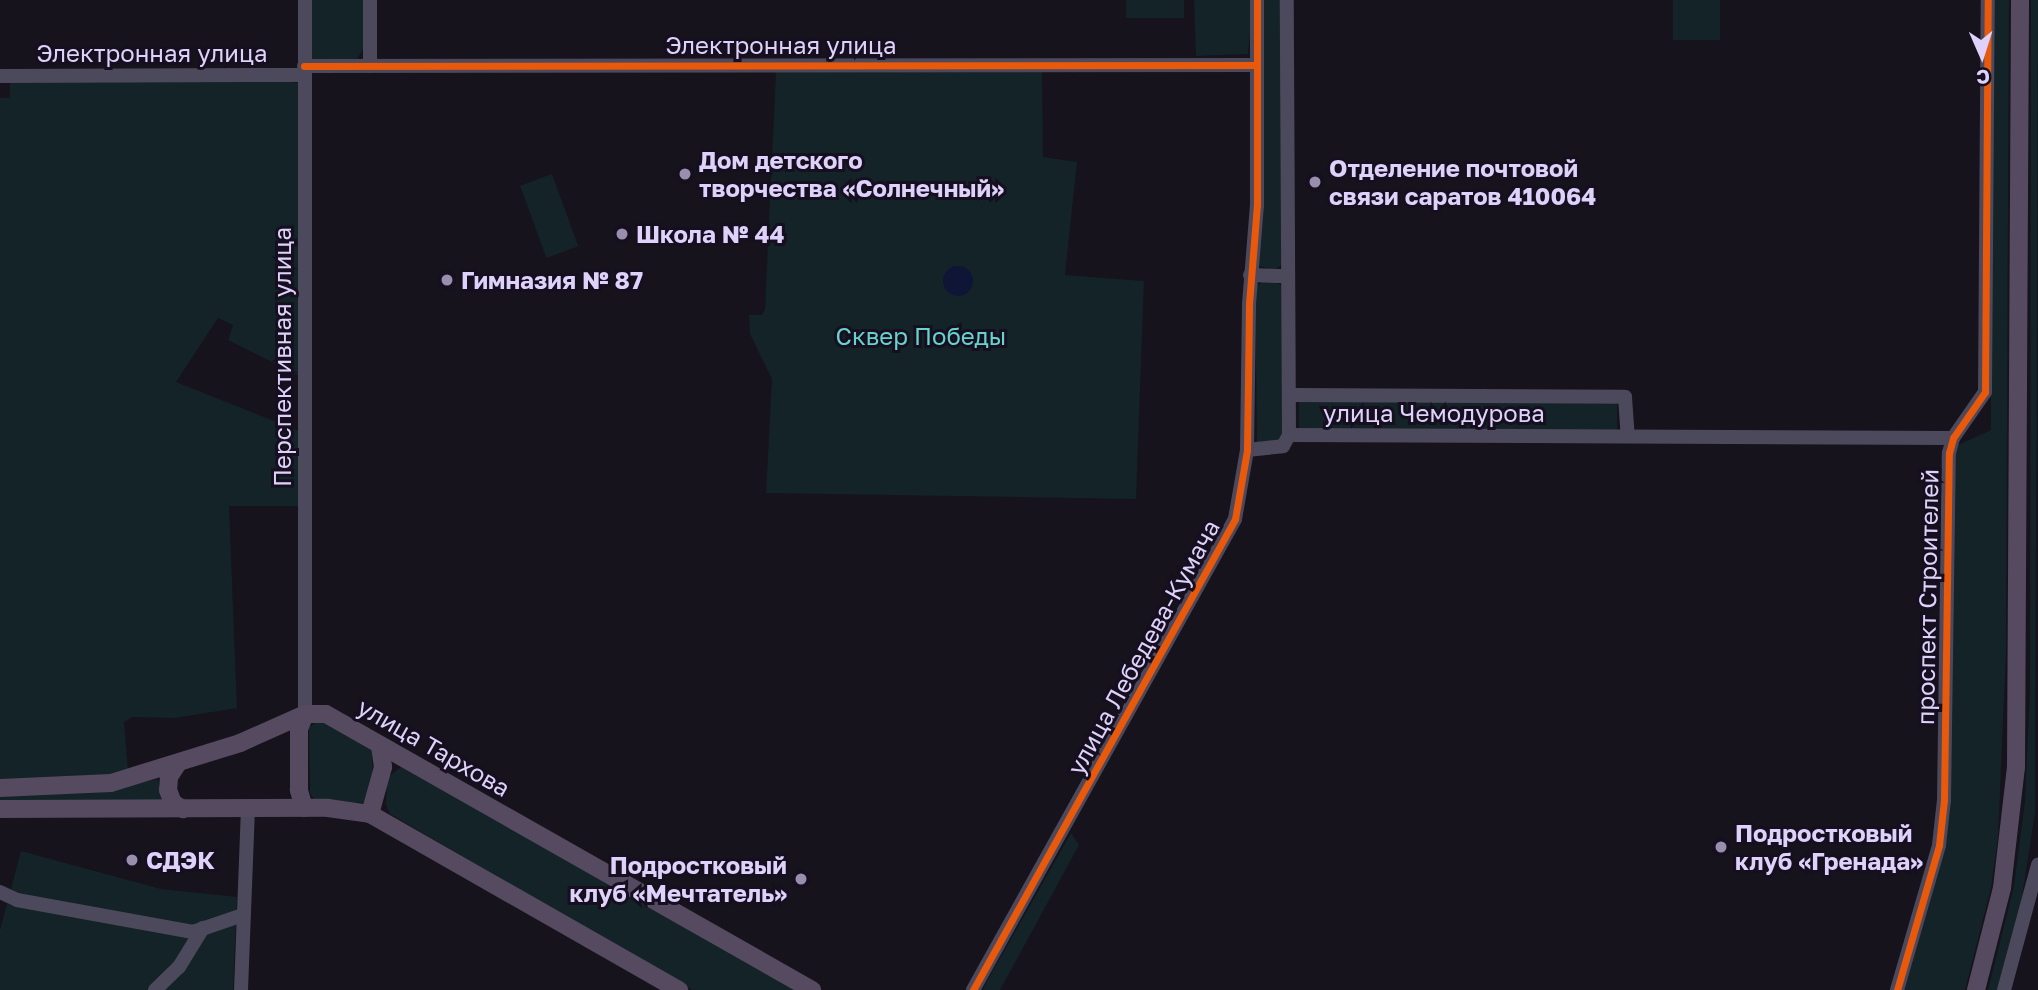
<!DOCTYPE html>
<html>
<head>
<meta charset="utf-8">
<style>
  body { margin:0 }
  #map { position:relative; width:2038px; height:990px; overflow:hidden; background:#16131c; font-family:"Golos Text",sans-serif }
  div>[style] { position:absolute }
  .green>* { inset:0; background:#132327; transform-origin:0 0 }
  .water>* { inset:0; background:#0f1537 }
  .round { border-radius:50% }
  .minor>* { height:14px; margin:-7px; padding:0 7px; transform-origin:7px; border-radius:7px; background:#4d495c }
  .major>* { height:18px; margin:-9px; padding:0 9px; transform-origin:9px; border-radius:9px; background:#564a60 }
  .cycleway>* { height:7px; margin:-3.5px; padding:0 3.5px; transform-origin:3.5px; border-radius:3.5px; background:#e8590c }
  .dots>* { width:19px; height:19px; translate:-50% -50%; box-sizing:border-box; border:4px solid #150f20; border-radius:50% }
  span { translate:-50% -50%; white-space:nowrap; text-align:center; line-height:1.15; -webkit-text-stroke:6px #150f20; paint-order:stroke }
  .street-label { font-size:24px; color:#dfd2fa }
  .poi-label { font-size:24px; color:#dfd2fa; font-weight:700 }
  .left { translate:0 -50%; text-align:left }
  .right { translate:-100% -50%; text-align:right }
  .park-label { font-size:24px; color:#66d3cd }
  .north { position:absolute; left:1947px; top:21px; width:70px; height:70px; -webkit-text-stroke:5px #150f20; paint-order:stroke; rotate:177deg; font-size:19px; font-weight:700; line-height:28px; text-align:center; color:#dfd2fa }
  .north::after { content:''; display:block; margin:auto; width:24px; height:32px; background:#dfd2fa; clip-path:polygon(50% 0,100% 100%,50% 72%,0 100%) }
</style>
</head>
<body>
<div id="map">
  <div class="green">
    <div style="clip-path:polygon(309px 0,364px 0,363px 49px,357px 59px,314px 61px,311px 57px)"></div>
    <div style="left:1126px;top:0;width:58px;height:18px"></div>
    <div style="clip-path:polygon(1194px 0,1253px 0,1248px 54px,1196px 56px)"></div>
    <div style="clip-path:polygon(1264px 0,1283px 0,1281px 265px,1275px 270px,1259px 266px)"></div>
    <div style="left:1673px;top:0;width:47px;height:40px"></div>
    <div style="clip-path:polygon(1991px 0,2009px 0,2006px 651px,1998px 838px,1991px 888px,1965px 990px,1902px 990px,1944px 845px,1953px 457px,1958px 445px,1991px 430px)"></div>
    <div style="clip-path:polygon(2031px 0,2038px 0,2035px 813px,2021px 903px,1997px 990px,1988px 990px,2014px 886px,2025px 801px,2030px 691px)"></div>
    <div style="clip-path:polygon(776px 71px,1042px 72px,1043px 157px,1077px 162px,1065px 275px,1144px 281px,1136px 499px,766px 493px,772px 379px,750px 334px,749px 315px,762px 315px,765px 309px)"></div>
    <div style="clip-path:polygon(10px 81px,289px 82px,298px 83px,301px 91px,298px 375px,228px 340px,233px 325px,218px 318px,176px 382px,299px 431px,300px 506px,229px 506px,237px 708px,175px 718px,132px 717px,124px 722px,128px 771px,115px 775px,0 780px,0 98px,10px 98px)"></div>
    <div style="left:552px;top:174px;width:77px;height:34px;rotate:70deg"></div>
    <div style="clip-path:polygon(1265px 280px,1282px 285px,1282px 440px,1257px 443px,1255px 287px)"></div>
    <div style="left:1617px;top:400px;width:30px;height:318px;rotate:90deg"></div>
    <div style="clip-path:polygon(322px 719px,372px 750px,373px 792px,364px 803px,315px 801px,310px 793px,309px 727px)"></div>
    <div style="clip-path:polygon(401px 767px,804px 990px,692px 990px,390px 814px,386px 805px,387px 778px)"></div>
    <div style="clip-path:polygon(158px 779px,164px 803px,0 804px,0 795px,94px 793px)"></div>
    <div style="clip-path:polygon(1071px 833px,1079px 845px,1000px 990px,982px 990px)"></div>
    <div style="clip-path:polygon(21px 851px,161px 889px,237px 897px,233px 990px,0 990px,0 930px)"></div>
  </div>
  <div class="water">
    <div class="round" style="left:943px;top:266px;width:30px;height:30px"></div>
  </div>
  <div class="minor">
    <div style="left:370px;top:0;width:66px;rotate:90deg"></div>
    <div style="left:304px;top:66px;width:953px;rotate:-0.06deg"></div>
    <div style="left:0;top:76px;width:304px;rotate:-0.2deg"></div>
    <div style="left:1250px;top:275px;width:37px;rotate:2deg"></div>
    <div style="left:1291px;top:395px;width:334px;rotate:0.3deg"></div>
    <div style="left:1625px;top:397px;width:39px;rotate:86deg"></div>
    <div style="left:1289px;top:435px;width:664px;rotate:0.26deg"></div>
    <div style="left:1247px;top:450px;width:36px;rotate:-6deg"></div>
    <div style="left:1283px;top:446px;width:13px;rotate:-61deg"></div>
    <div style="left:1289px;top:435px;width:435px;rotate:-90.3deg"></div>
    <div style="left:305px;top:714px;width:714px;rotate:-90deg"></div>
    <div style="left:0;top:892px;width:19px;rotate:25deg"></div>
    <div style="left:17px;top:900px;width:179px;rotate:10.3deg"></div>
    <div style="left:193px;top:932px;width:53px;rotate:-18.8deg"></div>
    <div style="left:155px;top:990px;width:33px;rotate:-44deg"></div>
    <div style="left:179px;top:967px;width:46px;rotate:-58.4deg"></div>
    <div style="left:241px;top:990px;width:181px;rotate:-87.8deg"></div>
    <div style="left:973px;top:990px;width:539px;rotate:-60.91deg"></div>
    <div style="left:1235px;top:519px;width:70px;rotate:-80.1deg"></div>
    <div style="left:1247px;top:450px;width:146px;rotate:-89.2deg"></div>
    <div style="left:1249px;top:304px;width:99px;rotate:-85.4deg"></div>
    <div style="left:1257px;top:205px;width:205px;rotate:-90deg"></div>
    <div style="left:1897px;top:990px;width:151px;rotate:-73.8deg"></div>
    <div style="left:1939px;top:845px;width:45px;rotate:-83.7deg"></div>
    <div style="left:1944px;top:800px;width:347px;rotate:-89.2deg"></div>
    <div style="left:1949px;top:453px;width:16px;rotate:-75deg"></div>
    <div style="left:1953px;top:438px;width:56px;rotate:-55.2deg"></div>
    <div style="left:1985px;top:392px;width:392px;rotate:-89.6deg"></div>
    <div style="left:2004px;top:990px;width:130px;rotate:-74.8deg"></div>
  </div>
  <div class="major">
    <div style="left:178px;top:763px;width:17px;rotate:123deg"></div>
    <div style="left:169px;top:777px;width:13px;rotate:94deg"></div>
    <div style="left:168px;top:790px;width:14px;rotate:69deg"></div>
    <div style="left:173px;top:803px;width:12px;rotate:31deg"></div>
    <div style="left:0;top:788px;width:111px;rotate:-2.6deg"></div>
    <div style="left:111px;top:783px;width:135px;rotate:-17.2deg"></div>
    <div style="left:240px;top:743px;width:71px;rotate:-24deg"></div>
    <div style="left:305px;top:714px;width:21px"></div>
    <div style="left:326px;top:714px;width:559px;rotate:29.59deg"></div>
    <div style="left:304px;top:808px;width:19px;rotate:-106deg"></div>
    <div style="left:299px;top:790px;width:61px;rotate:-90deg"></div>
    <div style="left:299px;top:729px;width:16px;rotate:-68deg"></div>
    <div style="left:0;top:809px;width:328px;rotate:-0.2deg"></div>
    <div style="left:328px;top:808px;width:42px;rotate:8.1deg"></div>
    <div style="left:370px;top:814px;width:356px;rotate:29.7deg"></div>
    <div style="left:370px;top:814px;width:49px;rotate:-74.5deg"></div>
    <div style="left:383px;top:767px;width:22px;rotate:-98deg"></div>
    <div style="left:1976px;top:990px;width:105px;rotate:-75.7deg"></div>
    <div style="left:2002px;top:888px;width:122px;rotate:-83.4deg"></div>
    <div style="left:2016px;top:767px;width:767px;rotate:-89.7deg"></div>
  </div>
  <div class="cycleway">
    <div style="left:304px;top:66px;width:953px;rotate:-0.06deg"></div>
    <div style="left:973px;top:990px;width:539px;rotate:-60.91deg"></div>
    <div style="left:1235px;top:519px;width:70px;rotate:-80.1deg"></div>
    <div style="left:1247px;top:450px;width:146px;rotate:-89.2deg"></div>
    <div style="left:1249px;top:304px;width:99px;rotate:-85.4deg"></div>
    <div style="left:1257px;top:205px;width:205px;rotate:-90deg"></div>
    <div style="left:1897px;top:990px;width:151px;rotate:-73.8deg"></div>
    <div style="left:1939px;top:845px;width:45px;rotate:-83.7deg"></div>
    <div style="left:1944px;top:800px;width:347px;rotate:-89.2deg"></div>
    <div style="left:1949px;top:453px;width:16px;rotate:-75deg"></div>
    <div style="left:1953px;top:438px;width:56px;rotate:-55.2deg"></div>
    <div style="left:1985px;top:392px;width:392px;rotate:-89.6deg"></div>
  </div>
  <div class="dots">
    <div style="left:685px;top:174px;background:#998fac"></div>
    <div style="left:1315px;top:182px;background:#998fac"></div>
    <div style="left:622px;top:234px;background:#998fac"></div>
    <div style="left:447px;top:280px;background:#998fac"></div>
    <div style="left:1721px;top:847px;background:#998fac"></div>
    <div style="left:132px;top:860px;background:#998fac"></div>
    <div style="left:801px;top:879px;background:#998fac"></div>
  </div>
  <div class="street-label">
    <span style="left:781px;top:45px">Электронная улица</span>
    <span style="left:152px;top:53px">Электронная улица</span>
    <span style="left:282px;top:357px;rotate:-90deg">Перспективная улица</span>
    <span style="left:1434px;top:413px">улица Чемодурова</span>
    <span style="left:1927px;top:597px;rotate:-89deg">проспект Строителей</span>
    <span style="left:1143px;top:647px;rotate:-61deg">улица Лебедева-Кумача</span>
    <span style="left:434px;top:747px;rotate:30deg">улица Тархова</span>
  </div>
  <div class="poi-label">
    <span class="left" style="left:699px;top:174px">Дом детского<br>творчества «Солнечный»</span>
    <span class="left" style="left:1329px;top:182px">Отделение почтовой<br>связи саратов 410064</span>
    <span class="left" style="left:636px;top:234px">Школа № 44</span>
    <span class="left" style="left:461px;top:280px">Гимназия № 87</span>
    <span class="left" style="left:1735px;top:847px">Подростковый<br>клуб «Гренада»</span>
    <span class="left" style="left:146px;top:860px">СДЭК</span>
    <span class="right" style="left:787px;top:879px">Подростковый<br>клуб «Мечтатель»</span>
  </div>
  <div class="park-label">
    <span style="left:921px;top:336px">Сквер Победы</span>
  </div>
  <div class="north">С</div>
</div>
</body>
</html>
